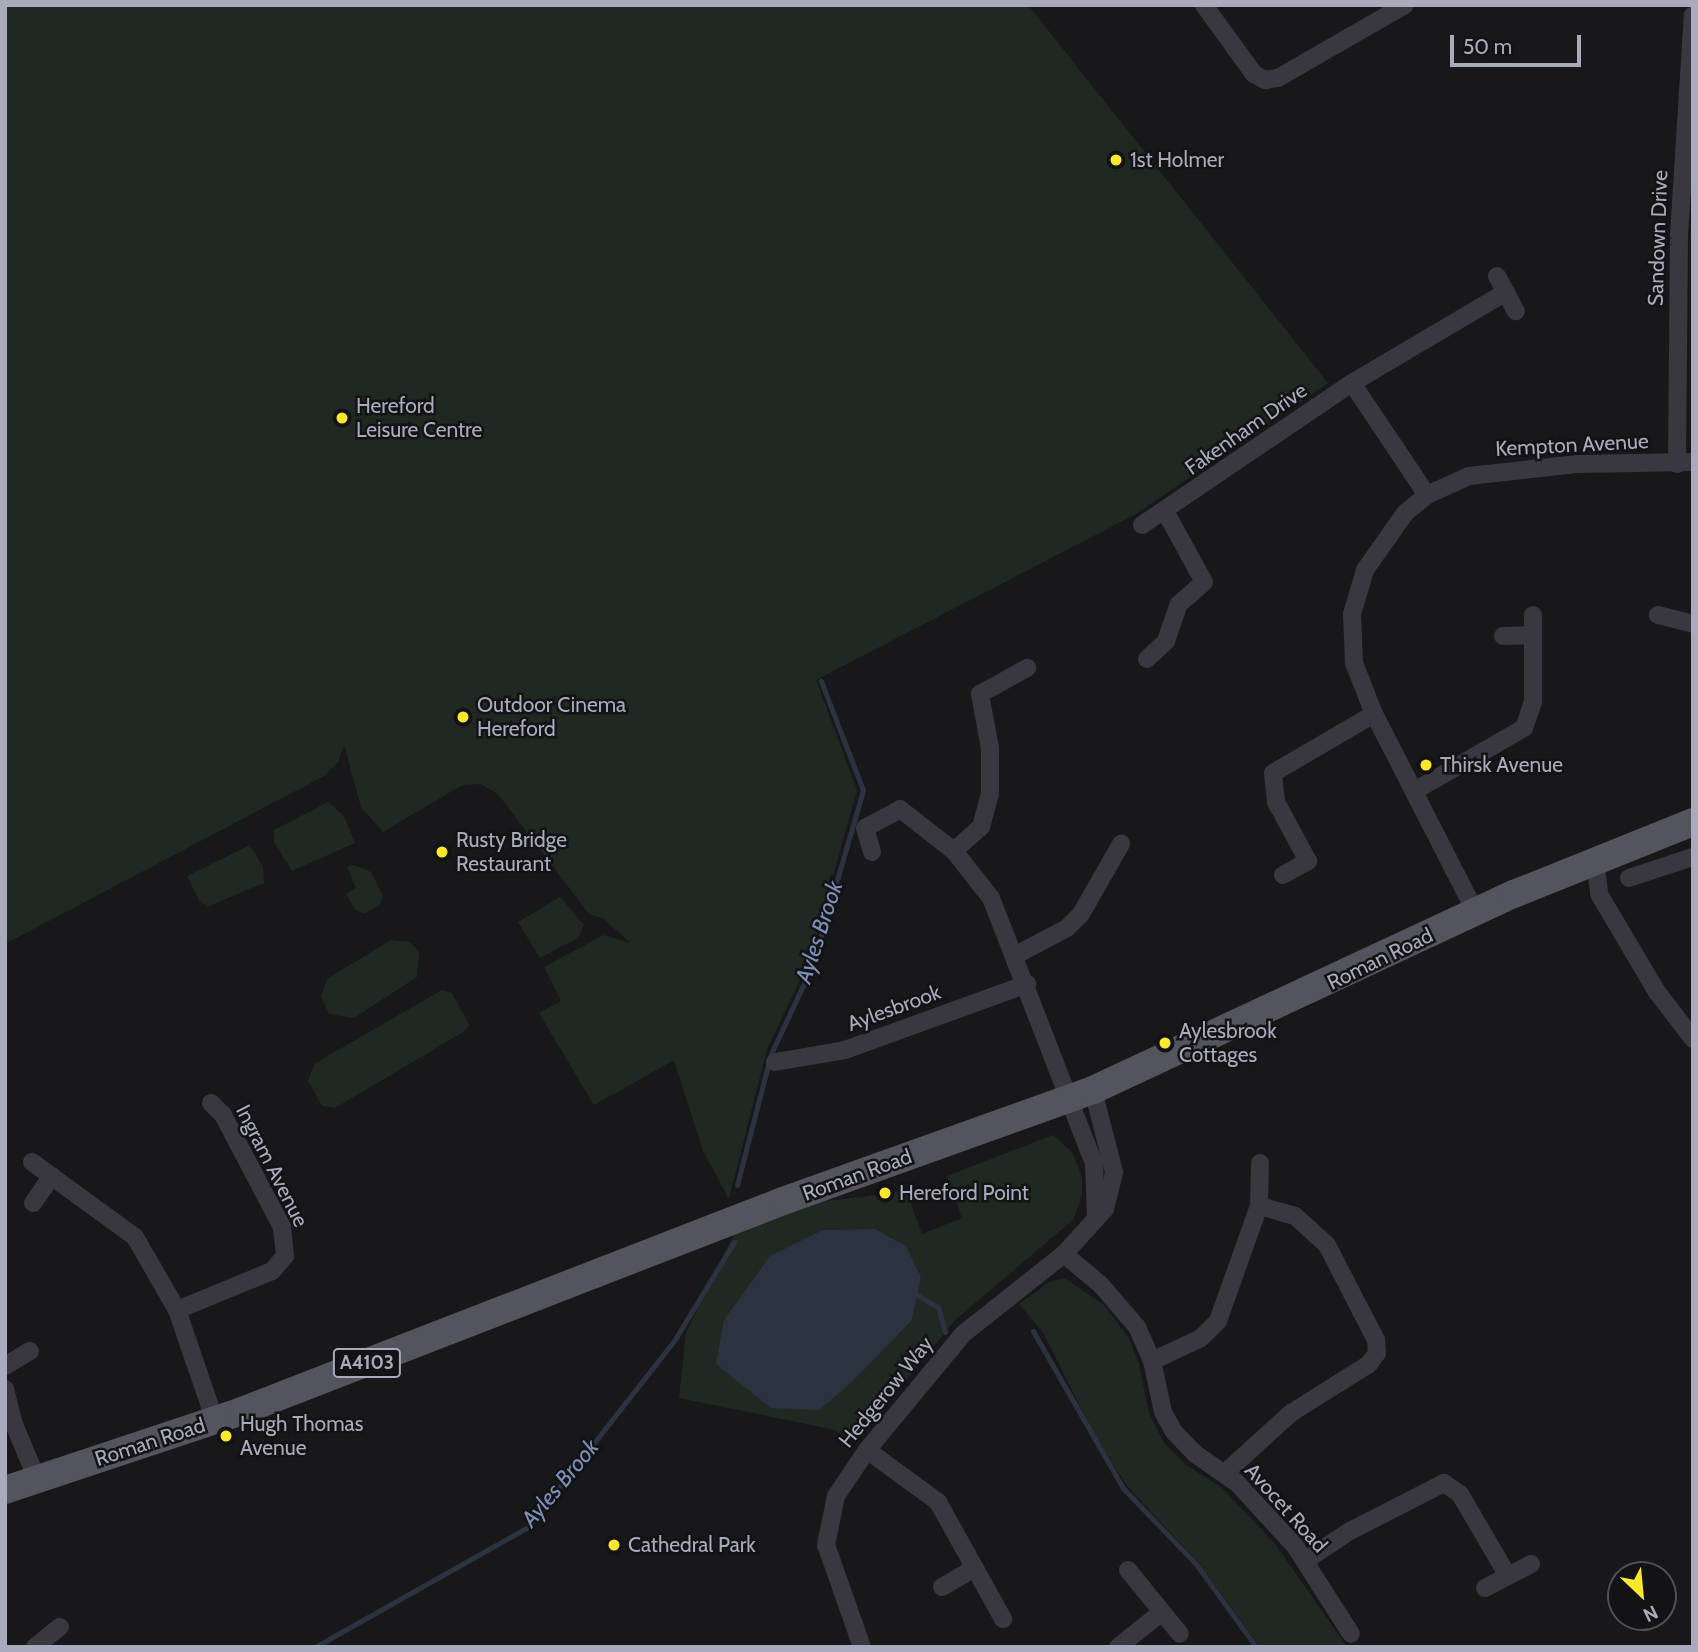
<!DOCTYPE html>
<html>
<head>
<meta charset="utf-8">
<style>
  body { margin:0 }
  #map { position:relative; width:1698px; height:1652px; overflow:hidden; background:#18181a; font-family:Cabin,sans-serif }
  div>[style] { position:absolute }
  .green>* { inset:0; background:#1f2922 }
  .water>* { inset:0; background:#2c3340 }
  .stream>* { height:5px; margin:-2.5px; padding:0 2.5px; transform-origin:2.5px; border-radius:2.5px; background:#2c3340 }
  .minor>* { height:18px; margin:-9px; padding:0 9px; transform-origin:9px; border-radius:9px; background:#393840 }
  .primary>* { height:28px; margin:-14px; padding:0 14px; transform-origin:14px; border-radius:14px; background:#54545f }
  .dots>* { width:19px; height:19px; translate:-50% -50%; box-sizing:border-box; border:4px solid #131315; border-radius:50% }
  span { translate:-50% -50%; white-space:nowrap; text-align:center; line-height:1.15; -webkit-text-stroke:5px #131315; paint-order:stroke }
  .shield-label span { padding:2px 5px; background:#131315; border:2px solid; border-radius:5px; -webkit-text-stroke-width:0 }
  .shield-label { font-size:19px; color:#a9aabb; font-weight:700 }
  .poi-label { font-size:21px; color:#a9aabb }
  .left { translate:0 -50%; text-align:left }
  .street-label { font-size:21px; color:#a9aabb }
  .water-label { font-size:23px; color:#7d8fb9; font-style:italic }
  .frame { position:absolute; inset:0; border:7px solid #a9aabb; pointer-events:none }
  .north { position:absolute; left:1607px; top:1561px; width:70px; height:70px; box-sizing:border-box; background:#131315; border:2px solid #4f4f57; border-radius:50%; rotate:154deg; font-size:19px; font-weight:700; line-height:28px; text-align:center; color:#a9aabb }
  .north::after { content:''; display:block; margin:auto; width:24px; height:32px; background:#ffe82b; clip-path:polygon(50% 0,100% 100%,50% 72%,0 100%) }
  .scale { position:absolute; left:1450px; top:35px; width:131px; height:32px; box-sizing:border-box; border:4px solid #a9aabb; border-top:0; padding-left:9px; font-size:21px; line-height:24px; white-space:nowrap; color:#a9aabb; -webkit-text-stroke:5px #131315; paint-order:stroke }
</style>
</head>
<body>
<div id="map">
  <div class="green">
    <div style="clip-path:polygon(5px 5px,1028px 5px,1328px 383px,1136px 514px,816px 680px,857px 790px,809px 961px,767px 1049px,729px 1199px,703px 1151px,674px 1060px,594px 1105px,539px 1013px,561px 1001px,544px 967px,604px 935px,630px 943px,604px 919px,589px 914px,498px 794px,481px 784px,462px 785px,383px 832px,361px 807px,344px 745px,338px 762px,324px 776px,5px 944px)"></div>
    <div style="clip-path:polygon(328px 802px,344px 816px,355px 843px,292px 871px,274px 842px,274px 830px)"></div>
    <div style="clip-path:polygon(250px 845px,263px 867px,264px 883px,207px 907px,199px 900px,187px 876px)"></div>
    <div style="clip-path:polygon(354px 865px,371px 872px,383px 896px,380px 905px,364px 914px,356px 910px,346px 894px,356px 888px,347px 867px)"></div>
    <div style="clip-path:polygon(560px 897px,584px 925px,578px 938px,540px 958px,518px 922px)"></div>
    <div style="clip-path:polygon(391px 940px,410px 942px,419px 952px,417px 977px,354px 1018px,329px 1014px,321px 997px,327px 979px)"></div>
    <div style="clip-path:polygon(442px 990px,452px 993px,469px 1025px,465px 1031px,335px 1108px,322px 1106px,308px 1081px,314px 1064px)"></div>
    <div style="clip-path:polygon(evenodd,1053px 1135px,1073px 1153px,1082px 1178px,1082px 1196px,1073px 1220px,955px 1320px,857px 1441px,831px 1429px,679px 1398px,686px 1333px,734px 1234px,816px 1202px,878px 1195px,879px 1199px,905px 1188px,922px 1234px,962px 1218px,947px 1176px,1053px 1135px,875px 1229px,906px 1246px,921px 1277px,912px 1320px,770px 1256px,824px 1230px,875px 1229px)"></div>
    <div style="clip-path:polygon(1064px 1278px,1104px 1305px,1128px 1337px,1139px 1363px,1149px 1414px,1165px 1444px,1185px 1464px,1222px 1488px,1276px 1545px,1347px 1647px,1260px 1647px,1199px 1563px,1127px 1486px,1094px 1434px,1044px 1334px,1019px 1304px,1049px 1282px)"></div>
  </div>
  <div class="water">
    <div style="clip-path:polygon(875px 1229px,906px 1246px,921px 1277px,912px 1320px,852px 1382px,819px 1410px,771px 1408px,716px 1364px,724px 1320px,770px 1256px,823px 1230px)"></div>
  </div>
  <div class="stream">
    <div style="left:737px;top:1185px;width:135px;rotate:-75.5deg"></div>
    <div style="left:771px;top:1054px;width:97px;rotate:-65deg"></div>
    <div style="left:812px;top:966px;width:183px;rotate:-73.8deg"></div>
    <div style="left:863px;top:790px;width:117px;rotate:-111.1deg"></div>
    <div style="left:917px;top:1295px;width:24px;rotate:30deg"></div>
    <div style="left:938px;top:1307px;width:26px;rotate:74deg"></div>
    <div style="left:1033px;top:1331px;width:181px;rotate:60.2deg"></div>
    <div style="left:1123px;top:1488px;width:105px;rotate:46.2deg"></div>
    <div style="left:1196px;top:1564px;width:102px;rotate:54.1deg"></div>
    <div style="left:315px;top:1647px;width:244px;rotate:-29.4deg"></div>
    <div style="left:528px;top:1527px;width:236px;rotate:-51.9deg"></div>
    <div style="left:674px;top:1341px;width:116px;rotate:-58.8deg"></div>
  </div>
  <div class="minor">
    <div style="left:1204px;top:5px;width:85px;rotate:54.1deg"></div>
    <div style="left:1254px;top:74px;width:13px;rotate:29deg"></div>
    <div style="left:1265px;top:80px;width:13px;rotate:-9deg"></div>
    <div style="left:1278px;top:78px;width:146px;rotate:-29.9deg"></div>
    <div style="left:1497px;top:276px;width:40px;rotate:62deg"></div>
    <div style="left:1352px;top:383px;width:135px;rotate:56.2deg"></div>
    <div style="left:1677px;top:464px;width:229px;rotate:-89.5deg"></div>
    <div style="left:1679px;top:235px;width:220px;rotate:-86.4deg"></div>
    <div style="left:1142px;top:525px;width:254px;rotate:-34.1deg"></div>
    <div style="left:1352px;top:383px;width:179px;rotate:-30.6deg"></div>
    <div style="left:1658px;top:615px;width:36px;rotate:14deg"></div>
    <div style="left:1503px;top:636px;width:30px;rotate:-2deg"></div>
    <div style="left:1147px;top:659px;width:26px;rotate:-43deg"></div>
    <div style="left:1166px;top:641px;width:39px;rotate:-71deg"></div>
    <div style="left:1179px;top:604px;width:33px;rotate:-41deg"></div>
    <div style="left:1204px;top:582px;width:81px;rotate:-118.8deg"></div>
    <div style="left:1416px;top:790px;width:125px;rotate:-29.9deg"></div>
    <div style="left:1524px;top:728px;width:28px;rotate:-71deg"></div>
    <div style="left:1533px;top:702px;width:87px;rotate:-90deg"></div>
    <div style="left:954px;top:851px;width:36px;rotate:-42deg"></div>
    <div style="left:981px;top:827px;width:34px;rotate:-75deg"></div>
    <div style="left:990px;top:794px;width:46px;rotate:-90deg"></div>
    <div style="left:990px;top:748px;width:55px;rotate:-100.5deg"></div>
    <div style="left:980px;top:694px;width:54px;rotate:-29deg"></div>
    <div style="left:872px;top:852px;width:25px;rotate:-106deg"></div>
    <div style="left:865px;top:828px;width:40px;rotate:-28deg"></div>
    <div style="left:900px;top:809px;width:68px;rotate:37.9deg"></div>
    <div style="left:954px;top:851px;width:60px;rotate:51.8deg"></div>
    <div style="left:991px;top:898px;width:285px;rotate:68.8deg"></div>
    <div style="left:1094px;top:1164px;width:54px;rotate:87.9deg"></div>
    <div style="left:1595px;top:859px;width:35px;rotate:83deg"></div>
    <div style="left:1599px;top:894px;width:114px;rotate:59.4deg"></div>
    <div style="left:1657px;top:992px;width:59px;rotate:52.5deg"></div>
    <div style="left:1283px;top:875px;width:29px;rotate:-29deg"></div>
    <div style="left:1308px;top:861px;width:67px;rotate:-118.5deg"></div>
    <div style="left:1276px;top:802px;width:29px;rotate:-96deg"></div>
    <div style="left:1273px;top:773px;width:117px;rotate:-30.3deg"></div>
    <div style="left:1629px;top:878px;width:67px;rotate:-18.2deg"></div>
    <div style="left:1476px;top:913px;width:224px;rotate:-117.1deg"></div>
    <div style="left:1374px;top:714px;width:55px;rotate:-111.4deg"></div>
    <div style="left:1354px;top:663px;width:49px;rotate:-92.3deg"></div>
    <div style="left:1352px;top:614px;width:46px;rotate:-73.5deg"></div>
    <div style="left:1365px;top:570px;width:70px;rotate:-54.9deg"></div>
    <div style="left:1405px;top:513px;width:28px;rotate:-39deg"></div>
    <div style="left:1427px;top:495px;width:46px;rotate:-24.3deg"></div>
    <div style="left:1469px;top:476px;width:110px;rotate:-6.3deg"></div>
    <div style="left:1578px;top:464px;width:115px;rotate:-1deg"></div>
    <div style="left:1016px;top:955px;width:58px;rotate:-27.9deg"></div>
    <div style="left:1067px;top:928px;width:20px;rotate:-45deg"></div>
    <div style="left:1081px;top:914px;width:81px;rotate:-60.3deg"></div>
    <div style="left:775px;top:1062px;width:71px;rotate:-9.7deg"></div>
    <div style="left:845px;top:1050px;width:194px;rotate:-19.9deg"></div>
    <div style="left:32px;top:1162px;width:127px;rotate:36.1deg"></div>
    <div style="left:135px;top:1237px;width:84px;rotate:60.1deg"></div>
    <div style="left:177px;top:1310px;width:117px;rotate:71.1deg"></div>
    <div style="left:33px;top:1203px;width:33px;rotate:-55deg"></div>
    <div style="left:1064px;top:1254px;width:48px;rotate:40deg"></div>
    <div style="left:1101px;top:1285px;width:55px;rotate:49.4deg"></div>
    <div style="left:1137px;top:1327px;width:37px;rotate:66deg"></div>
    <div style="left:1152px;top:1361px;width:52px;rotate:77.8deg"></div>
    <div style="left:1163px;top:1412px;width:23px;rotate:61deg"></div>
    <div style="left:1174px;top:1432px;width:29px;rotate:46deg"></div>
    <div style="left:1194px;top:1453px;width:52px;rotate:34.9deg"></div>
    <div style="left:1237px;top:1483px;width:86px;rotate:47.4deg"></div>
    <div style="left:1295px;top:1546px;width:104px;rotate:57.5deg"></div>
    <div style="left:177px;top:1310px;width:103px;rotate:-22.3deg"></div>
    <div style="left:272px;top:1271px;width:20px;rotate:-49deg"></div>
    <div style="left:285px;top:1256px;width:29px;rotate:-96deg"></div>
    <div style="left:282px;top:1227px;width:127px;rotate:-117.8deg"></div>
    <div style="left:223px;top:1115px;width:17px;rotate:-135deg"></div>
    <div style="left:1152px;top:1361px;width:54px;rotate:-25.1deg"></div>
    <div style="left:1201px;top:1338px;width:24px;rotate:-45deg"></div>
    <div style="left:1218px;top:1321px;width:122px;rotate:-70.4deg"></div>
    <div style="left:1259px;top:1206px;width:43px;rotate:-88.7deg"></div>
    <div style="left:5px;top:1366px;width:29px;rotate:-31deg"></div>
    <div style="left:5px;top:1389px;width:34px;rotate:76deg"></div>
    <div style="left:13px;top:1422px;width:62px;rotate:67.2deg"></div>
    <div style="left:867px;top:1450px;width:88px;rotate:36.2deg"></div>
    <div style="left:938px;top:1502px;width:134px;rotate:60.9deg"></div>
    <div style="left:1225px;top:1473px;width:89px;rotate:-42.3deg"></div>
    <div style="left:1291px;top:1413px;width:92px;rotate:-32.1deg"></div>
    <div style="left:1369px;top:1364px;width:14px;rotate:-54deg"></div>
    <div style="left:1377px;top:1353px;width:13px;rotate:-94deg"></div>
    <div style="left:1376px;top:1340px;width:107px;rotate:-117.3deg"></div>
    <div style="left:1327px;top:1245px;width:43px;rotate:-137.8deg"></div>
    <div style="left:1295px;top:1216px;width:37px;rotate:-164deg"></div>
    <div style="left:1306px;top:1560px;width:53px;rotate:-33.4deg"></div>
    <div style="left:1350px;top:1531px;width:106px;rotate:-27.1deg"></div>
    <div style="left:1444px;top:1483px;width:19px;rotate:35deg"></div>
    <div style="left:1460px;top:1494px;width:95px;rotate:59.7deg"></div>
    <div style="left:1128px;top:1570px;width:82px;rotate:50.9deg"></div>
    <div style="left:942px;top:1587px;width:38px;rotate:-30deg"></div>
    <div style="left:1485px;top:1588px;width:52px;rotate:-27.6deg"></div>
    <div style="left:35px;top:1647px;width:32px;rotate:-39deg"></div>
    <div style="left:862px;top:1647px;width:108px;rotate:-109.4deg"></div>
    <div style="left:826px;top:1545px;width:50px;rotate:-78.5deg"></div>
    <div style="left:836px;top:1496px;width:55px;rotate:-56deg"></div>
    <div style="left:867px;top:1450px;width:151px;rotate:-50.4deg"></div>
    <div style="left:963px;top:1334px;width:129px;rotate:-38.4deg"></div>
    <div style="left:1064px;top:1254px;width:61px;rotate:-47.7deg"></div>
    <div style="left:1105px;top:1209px;width:38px;rotate:-76deg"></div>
    <div style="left:1114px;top:1172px;width:85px;rotate:-104.4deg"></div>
    <div style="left:1118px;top:1647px;width:56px;rotate:-38.5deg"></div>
  </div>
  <div class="primary">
    <div style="left:5px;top:1490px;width:247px;rotate:-18.4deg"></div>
    <div style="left:239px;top:1412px;width:583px;rotate:-21.2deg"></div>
    <div style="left:783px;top:1201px;width:329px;rotate:-19.7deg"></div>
    <div style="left:1093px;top:1090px;width:464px;rotate:-25deg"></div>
    <div style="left:1514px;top:894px;width:193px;rotate:-21.9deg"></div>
  </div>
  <div class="dots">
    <div style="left:1116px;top:160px;background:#ffe82b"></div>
    <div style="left:342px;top:418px;background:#ffe82b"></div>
    <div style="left:463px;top:717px;background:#ffe82b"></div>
    <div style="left:1426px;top:765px;background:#ffe82b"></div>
    <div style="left:442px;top:852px;background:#ffe82b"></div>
    <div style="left:1165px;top:1043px;background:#ffe82b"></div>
    <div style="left:885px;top:1193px;background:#ffe82b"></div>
    <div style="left:226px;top:1436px;background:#ffe82b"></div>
    <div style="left:614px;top:1545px;background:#ffe82b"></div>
  </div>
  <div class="shield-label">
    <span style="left:367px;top:1363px">A4103</span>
  </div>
  <div class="poi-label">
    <span class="left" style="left:1130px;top:160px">1st Holmer</span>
    <span class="left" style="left:356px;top:418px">Hereford<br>Leisure Centre</span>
    <span class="left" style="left:477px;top:717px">Outdoor Cinema<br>Hereford</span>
    <span class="left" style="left:1440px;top:765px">Thirsk Avenue</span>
    <span class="left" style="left:456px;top:852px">Rusty Bridge<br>Restaurant</span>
    <span class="left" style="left:1179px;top:1043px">Aylesbrook<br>Cottages</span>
    <span class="left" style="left:899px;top:1193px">Hereford Point</span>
    <span class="left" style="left:240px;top:1436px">Hugh Thomas<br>Avenue</span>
    <span class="left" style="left:628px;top:1545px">Cathedral Park</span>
  </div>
  <div class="street-label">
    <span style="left:1658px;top:238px;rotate:-88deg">Sandown Drive</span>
    <span style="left:1246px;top:429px;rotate:-35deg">Fakenham Drive</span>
    <span style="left:1572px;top:445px;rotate:-3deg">Kempton Avenue</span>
    <span style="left:1380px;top:959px;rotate:-26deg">Roman Road</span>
    <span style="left:894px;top:1008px;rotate:-20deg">Aylesbrook</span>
    <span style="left:272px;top:1166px;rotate:63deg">Ingram Avenue</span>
    <span style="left:857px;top:1175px;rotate:-20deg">Roman Road</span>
    <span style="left:886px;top:1392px;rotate:-51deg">Hedgerow Way</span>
    <span style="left:150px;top:1442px;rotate:-18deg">Roman Road</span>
    <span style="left:1286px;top:1508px;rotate:48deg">Avocet Road</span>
  </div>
  <div class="water-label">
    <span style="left:819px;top:932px;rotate:-72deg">Ayles Brook</span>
    <span style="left:560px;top:1483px;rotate:-50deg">Ayles Brook</span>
  </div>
  <div class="frame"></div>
  <div class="north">N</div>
  <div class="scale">50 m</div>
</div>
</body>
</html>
